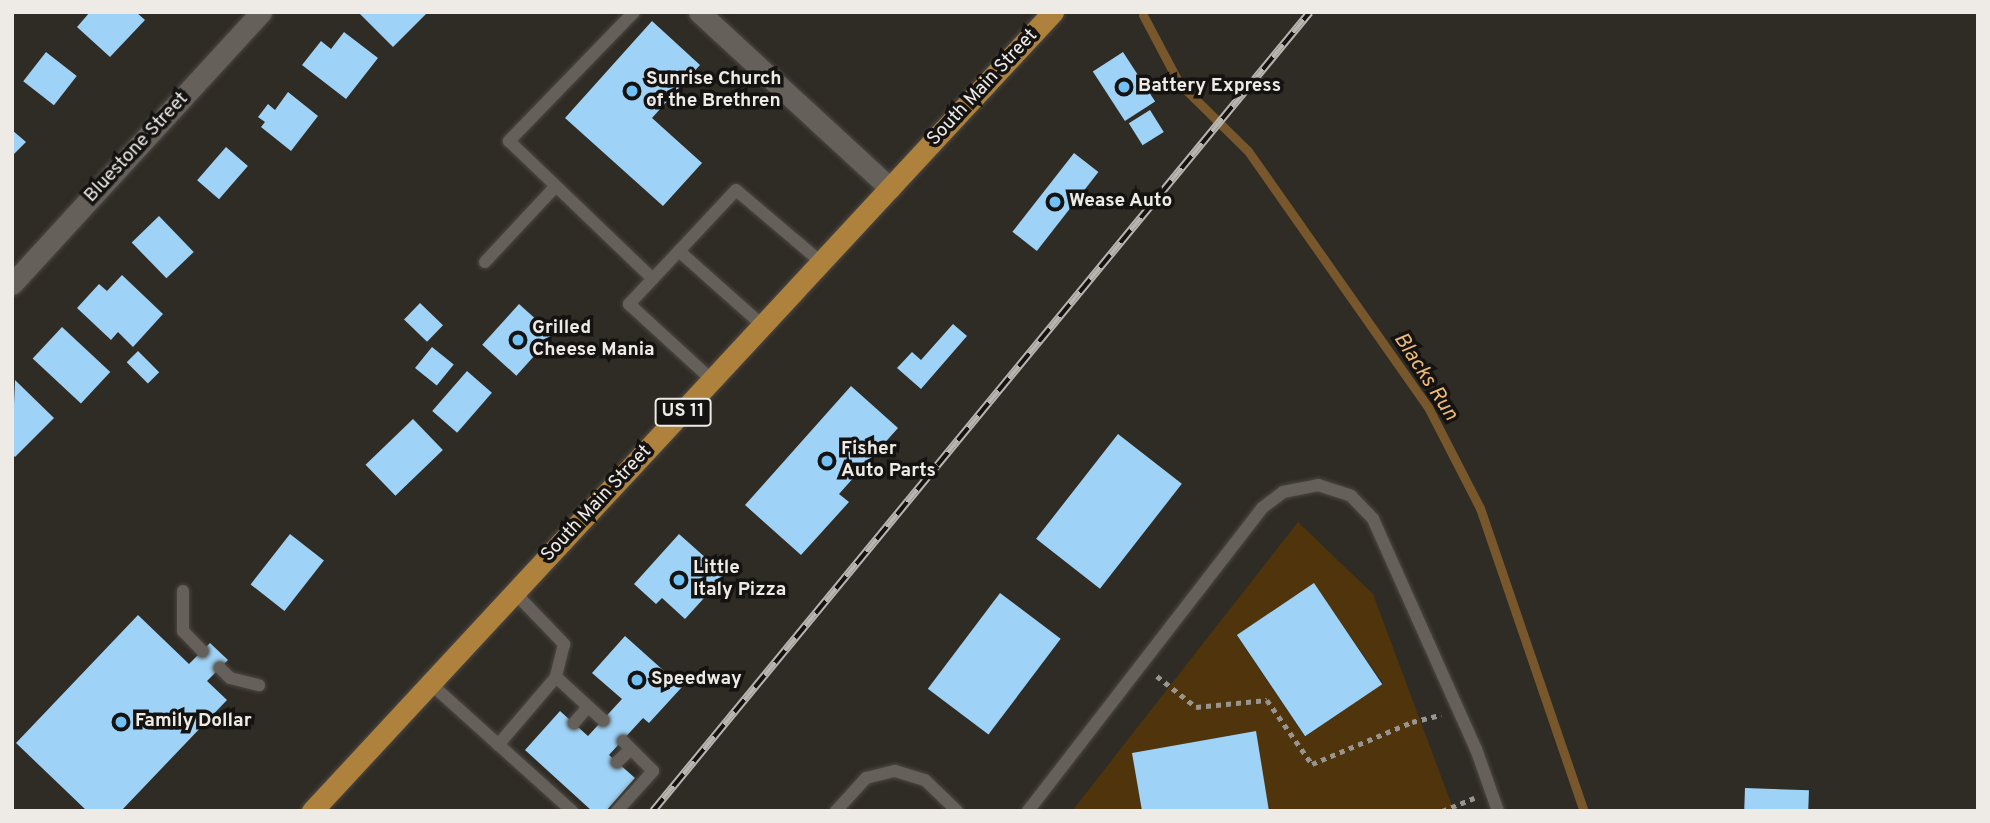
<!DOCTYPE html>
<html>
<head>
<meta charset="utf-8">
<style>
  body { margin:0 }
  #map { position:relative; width:1990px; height:823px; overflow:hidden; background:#2f2b25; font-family:Overpass,sans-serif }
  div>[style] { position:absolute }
  .green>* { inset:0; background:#4f340c }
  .stream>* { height:9px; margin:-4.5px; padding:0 4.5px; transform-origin:4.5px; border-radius:4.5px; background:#77572b }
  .building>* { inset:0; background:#9ed2f6; transform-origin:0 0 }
  .path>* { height:4.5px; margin-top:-2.25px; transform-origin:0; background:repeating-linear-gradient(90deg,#989590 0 5px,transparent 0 10px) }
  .roads { filter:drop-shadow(0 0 2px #4b4742) drop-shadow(0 0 2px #4b4742) }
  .lane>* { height:12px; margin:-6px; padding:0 6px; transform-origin:6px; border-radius:6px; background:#65605a }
  .street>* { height:21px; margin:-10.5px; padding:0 10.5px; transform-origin:10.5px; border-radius:10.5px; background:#65605a }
  .primary>* { height:21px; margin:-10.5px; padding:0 10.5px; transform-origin:10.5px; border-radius:10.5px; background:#ae823d }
  .rail>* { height:8px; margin-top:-4px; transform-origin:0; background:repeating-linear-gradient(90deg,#151311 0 16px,#b8b4b0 0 32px); box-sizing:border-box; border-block:2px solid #b8b4b0 }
  .dots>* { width:19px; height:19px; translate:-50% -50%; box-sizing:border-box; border:4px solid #151311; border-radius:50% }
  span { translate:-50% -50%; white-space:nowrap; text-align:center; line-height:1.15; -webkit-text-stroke:7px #151311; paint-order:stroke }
  .shield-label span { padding:2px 5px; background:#151311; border:2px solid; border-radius:5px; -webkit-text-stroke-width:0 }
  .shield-label { font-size:18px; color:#eeebe7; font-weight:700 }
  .poi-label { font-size:19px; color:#eeebe7; font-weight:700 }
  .left { translate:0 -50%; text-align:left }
  .street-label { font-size:19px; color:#eeebe7 }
  .water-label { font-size:21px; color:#eb7; font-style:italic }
  .frame { position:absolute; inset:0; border:14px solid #eeebe7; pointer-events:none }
</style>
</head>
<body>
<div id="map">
  <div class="green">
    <div style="clip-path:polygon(evenodd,1298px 522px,1373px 594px,1454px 811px,1269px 811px,1255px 731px,1133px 753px,1142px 811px,1072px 811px,1298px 522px,1314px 584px,1383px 683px,1305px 737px,1237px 636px,1314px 584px)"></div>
  </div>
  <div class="stream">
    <div style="left:1143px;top:15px;width:77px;rotate:62.1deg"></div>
    <div style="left:1179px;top:83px;width:97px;rotate:44.6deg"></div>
    <div style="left:1248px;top:151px;width:313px;rotate:54.9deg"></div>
    <div style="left:1428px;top:407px;width:114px;rotate:62.8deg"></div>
    <div style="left:1480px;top:508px;width:320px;rotate:71.1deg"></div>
  </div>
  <div class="building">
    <div style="clip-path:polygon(90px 12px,136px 12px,145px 20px,110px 57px,77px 27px)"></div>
    <div style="clip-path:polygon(358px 12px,428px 12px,393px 47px)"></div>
    <div style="clip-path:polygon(652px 21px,700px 65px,652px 118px,702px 163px,663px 206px,565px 118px)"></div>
    <div style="clip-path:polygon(344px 32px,378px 58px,346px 99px,302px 65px,321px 41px,331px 49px)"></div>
    <div style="left:46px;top:52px;width:39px;height:37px;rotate:38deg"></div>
    <div style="left:1123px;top:52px;width:59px;height:36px;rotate:57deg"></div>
    <div style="clip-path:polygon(288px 92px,318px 116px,291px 151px,261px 127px,265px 122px,258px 117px,268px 104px,275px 110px)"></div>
    <div style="left:1150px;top:110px;width:26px;height:25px;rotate:58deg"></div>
    <div style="clip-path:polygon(12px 130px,26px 142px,12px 156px)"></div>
    <div style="left:226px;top:147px;width:29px;height:44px;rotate:41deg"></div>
    <div style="left:1074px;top:153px;width:31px;height:100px;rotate:38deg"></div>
    <div style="left:159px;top:216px;width:50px;height:38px;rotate:46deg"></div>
    <div style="clip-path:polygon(122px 275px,163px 314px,133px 347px,118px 332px,111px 340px,77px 308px,99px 284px,107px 291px)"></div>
    <div style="left:420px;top:303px;width:32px;height:23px;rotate:44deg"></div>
    <div style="left:519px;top:304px;width:46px;height:55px;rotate:42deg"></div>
    <div style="clip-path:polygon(953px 324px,967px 336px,921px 389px,897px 368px,912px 352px,921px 360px)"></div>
    <div style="left:62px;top:327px;width:66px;height:43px;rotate:43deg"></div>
    <div style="left:432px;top:347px;width:28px;height:27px;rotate:39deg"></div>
    <div style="left:138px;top:351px;width:30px;height:16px;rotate:45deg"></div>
    <div style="left:467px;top:371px;width:33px;height:53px;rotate:41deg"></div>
    <div style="clip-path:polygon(15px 380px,54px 418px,15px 457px,12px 454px)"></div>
    <div style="clip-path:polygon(851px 386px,898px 428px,839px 494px,849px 502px,801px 555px,745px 505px)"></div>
    <div style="left:413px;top:419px;width:43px;height:66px;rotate:46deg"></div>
    <div style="left:1118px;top:434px;width:81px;height:133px;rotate:38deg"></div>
    <div style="left:290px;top:534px;width:43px;height:64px;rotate:38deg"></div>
    <div style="clip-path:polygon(679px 534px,725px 575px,685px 619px,662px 598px,656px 604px,634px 584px)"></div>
    <div style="left:1314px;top:583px;width:122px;height:93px;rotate:56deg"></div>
    <div style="left:1000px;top:593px;width:76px;height:120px;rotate:37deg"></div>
    <div style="clip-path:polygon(138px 615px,189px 664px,210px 643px,228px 660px,207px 681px,227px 700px,121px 811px,87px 811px,16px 743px)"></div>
    <div style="clip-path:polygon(625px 636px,682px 687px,649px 723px,643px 718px,609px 755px,635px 778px,606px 811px,592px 811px,525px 750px,560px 711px,588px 736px,622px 699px,592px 673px)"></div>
    <div style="clip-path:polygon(1256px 731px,1269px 811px,1142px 811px,1132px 753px)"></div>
    <div style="left:1745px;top:788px;width:64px;height:23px;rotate:2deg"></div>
  </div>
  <div class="path">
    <div style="left:1157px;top:676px;width:50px;rotate:38.5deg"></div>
    <div style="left:1196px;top:707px;width:71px;rotate:-5.6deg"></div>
    <div style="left:1267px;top:700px;width:78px;rotate:54.9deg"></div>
    <div style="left:1312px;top:764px;width:108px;rotate:-22.8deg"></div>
    <div style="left:1412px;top:722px;width:30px;rotate:-14deg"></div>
    <div style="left:1442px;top:811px;width:35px;rotate:-22deg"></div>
  </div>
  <div class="roads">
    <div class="lane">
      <div style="left:634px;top:12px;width:180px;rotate:134.1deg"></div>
      <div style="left:509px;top:141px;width:199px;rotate:43.8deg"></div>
      <div style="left:679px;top:251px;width:73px;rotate:133.3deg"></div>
      <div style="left:629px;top:304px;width:113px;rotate:42.5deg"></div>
      <div style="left:485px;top:262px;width:101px;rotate:-47deg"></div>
      <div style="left:762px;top:325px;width:111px;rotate:-138.3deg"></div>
      <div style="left:679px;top:251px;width:83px;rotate:-46.9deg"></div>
      <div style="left:736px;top:190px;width:111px;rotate:40.3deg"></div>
      <div style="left:183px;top:591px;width:40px;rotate:90deg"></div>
      <div style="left:183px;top:631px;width:28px;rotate:46deg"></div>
      <div style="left:515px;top:593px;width:71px;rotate:46.1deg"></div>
      <div style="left:564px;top:644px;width:34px;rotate:104deg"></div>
      <div style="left:556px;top:677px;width:64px;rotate:42.5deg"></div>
      <div style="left:220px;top:668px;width:14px;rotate:45deg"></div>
      <div style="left:230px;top:678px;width:30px;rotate:14deg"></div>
      <div style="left:431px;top:684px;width:190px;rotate:42deg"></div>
      <div style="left:574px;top:723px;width:21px;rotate:-49deg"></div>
      <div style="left:498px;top:745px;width:89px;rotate:-49.5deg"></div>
      <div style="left:617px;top:762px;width:19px;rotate:-43deg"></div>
      <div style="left:617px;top:811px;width:54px;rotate:-48deg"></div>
      <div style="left:653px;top:771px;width:42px;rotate:-135deg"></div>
      <div style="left:836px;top:811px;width:45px;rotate:-47.7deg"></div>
      <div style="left:866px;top:778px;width:30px;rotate:-14deg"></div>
      <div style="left:895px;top:771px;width:31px;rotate:17deg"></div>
      <div style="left:925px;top:780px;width:45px;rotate:44.1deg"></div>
      <div style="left:1028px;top:811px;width:383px;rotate:-52.3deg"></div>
      <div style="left:1262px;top:508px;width:26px;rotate:-37deg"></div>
      <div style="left:1283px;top:492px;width:36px;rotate:-11deg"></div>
      <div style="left:1318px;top:485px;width:35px;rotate:18deg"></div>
      <div style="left:1351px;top:496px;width:32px;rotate:46deg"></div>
      <div style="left:1373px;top:519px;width:252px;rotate:65.9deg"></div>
      <div style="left:1476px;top:749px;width:66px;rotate:70.5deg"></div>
    </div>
    <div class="street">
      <div style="left:699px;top:12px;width:260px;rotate:42.7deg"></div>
      <div style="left:12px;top:284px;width:369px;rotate:-47.5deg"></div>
    </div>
    <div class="primary">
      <div style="left:312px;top:811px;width:1090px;rotate:-47.16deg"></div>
    </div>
  </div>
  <div class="rail">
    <div style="left:653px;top:811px;width:1034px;rotate:-50.57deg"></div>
  </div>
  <div class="dots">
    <div style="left:1124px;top:87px;background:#72c1f5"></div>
    <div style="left:632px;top:91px;background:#72c1f5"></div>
    <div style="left:1055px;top:202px;background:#72c1f5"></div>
    <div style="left:518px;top:340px;background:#72c1f5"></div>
    <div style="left:827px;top:461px;background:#72c1f5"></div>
    <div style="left:679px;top:580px;background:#72c1f5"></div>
    <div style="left:637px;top:680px;background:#72c1f5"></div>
    <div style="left:121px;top:722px;background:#72c1f5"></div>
  </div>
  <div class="shield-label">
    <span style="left:683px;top:412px">US 11</span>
  </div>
  <div class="poi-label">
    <span class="left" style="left:646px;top:91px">Sunrise Church<br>of the Brethren</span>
    <span class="left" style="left:1138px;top:87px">Battery Express</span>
    <span class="left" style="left:1069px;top:202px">Wease Auto</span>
    <span class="left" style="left:532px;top:340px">Grilled<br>Cheese Mania</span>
    <span class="left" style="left:841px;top:461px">Fisher<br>Auto Parts</span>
    <span class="left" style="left:693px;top:580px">Little<br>Italy Pizza</span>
    <span class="left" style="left:651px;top:680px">Speedway</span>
    <span class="left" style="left:135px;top:722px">Family Dollar</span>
  </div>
  <div class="street-label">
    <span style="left:983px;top:88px;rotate:-47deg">South Main Street</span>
    <span style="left:137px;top:148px;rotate:-47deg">Bluestone Street</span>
    <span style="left:597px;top:504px;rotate:-47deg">South Main Street</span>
  </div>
  <div class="water-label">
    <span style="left:1425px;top:377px;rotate:57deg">Blacks Run</span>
  </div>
  <div class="frame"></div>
</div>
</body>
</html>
